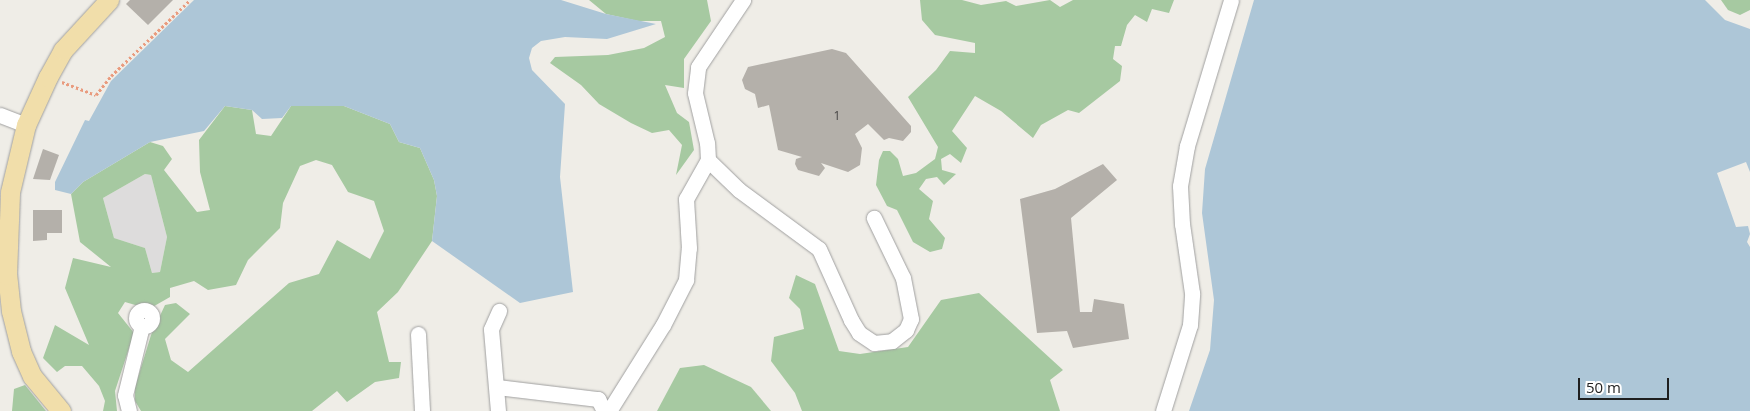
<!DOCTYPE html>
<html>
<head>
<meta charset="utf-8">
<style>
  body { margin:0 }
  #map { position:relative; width:1750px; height:411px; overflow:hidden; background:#efede7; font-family:"Open Sans",sans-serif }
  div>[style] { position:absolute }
  .residential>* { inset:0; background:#dddcdc }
  .forest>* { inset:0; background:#a6c9a1 }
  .water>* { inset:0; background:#adc6d7 }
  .building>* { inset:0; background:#b4b0aa }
  .path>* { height:2.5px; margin-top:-1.25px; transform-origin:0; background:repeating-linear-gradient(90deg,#e99b7e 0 2.5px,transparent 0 5px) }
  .roads { filter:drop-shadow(0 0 1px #a0a0a0) drop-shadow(0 0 1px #a0a0a0) }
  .minor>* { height:15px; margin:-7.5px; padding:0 7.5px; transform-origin:7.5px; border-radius:7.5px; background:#fff }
  .minor>.ring { margin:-7.5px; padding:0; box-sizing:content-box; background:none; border:15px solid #fff; border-radius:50% }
  .major>* { height:19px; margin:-9.5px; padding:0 9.5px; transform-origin:9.5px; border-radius:9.5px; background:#f1deaa }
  span { translate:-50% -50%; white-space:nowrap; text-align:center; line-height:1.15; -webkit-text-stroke:4px #fff; paint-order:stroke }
  .number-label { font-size:12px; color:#444342 }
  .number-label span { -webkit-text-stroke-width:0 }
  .scale { position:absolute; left:1578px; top:378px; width:91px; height:22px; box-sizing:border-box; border:2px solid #1f1f1f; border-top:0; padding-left:6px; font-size:15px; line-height:18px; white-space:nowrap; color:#1f1f1f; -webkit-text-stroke:4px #fff; paint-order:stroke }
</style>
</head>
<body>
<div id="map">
  <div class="residential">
    <div style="clip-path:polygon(145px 174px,151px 175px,167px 237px,160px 272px,152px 273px,145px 248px,114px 238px,103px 198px)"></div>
  </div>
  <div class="forest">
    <div style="clip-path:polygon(589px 0,707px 0,711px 21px,684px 59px,684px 88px,665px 85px,677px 113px,689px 122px,694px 150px,676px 175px,682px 145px,669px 130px,652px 133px,631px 123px,599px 104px,581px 85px,550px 63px,555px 57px,608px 55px,644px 48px,665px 37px,661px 21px,638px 21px,606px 14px)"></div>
    <div style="clip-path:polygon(920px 0,962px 0,981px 5px,1006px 1px,1016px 6px,1050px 0,1060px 7px,1073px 0,1174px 0,1169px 13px,1152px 9px,1147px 22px,1135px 15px,1127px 25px,1121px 46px,1115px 46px,1113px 59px,1122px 66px,1120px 81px,1079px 113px,1068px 110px,1041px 125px,1033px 138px,1001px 111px,975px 96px,952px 131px,967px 148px,961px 163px,950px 154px,941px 159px,942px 170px,956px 174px,944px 185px,937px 177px,926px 179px,919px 189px,933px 201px,929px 219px,945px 238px,942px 249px,930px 252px,913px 242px,897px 210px,887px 206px,876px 185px,879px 160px,883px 151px,890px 151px,898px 159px,903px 176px,916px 173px,935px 159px,938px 147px,908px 97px,936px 70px,950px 51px,975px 53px,975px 43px,935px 35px,922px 20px)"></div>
    <div style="clip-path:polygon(1721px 0,1750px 0,1750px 10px,1740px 15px,1728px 10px)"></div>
    <div style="clip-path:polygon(evenodd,225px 106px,252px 110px,256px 134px,271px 136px,291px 106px,344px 106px,390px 124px,399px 142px,420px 148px,434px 180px,437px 196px,432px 241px,398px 292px,377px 312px,389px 362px,401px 362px,399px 378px,375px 382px,347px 402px,337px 391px,312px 411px,141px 411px,135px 401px,135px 387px,151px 335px,165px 305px,176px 303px,190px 314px,165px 339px,171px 360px,188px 372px,289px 283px,319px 274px,337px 240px,370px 259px,384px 231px,374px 201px,348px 192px,332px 165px,316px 160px,300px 166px,283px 203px,280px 228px,248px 260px,236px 285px,208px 290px,194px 281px,170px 288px,170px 297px,149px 309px,125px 302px,118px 313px,134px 333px,115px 391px,117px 411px,103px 411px,105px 401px,99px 386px,82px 366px,65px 366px,57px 372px,43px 358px,55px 325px,89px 345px,65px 288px,73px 258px,111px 267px,80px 242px,71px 194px,83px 182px,150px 142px,163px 146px,172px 159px,164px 170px,197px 212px,210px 210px,200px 172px,199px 140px,225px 106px,145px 174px,151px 175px,167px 237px,160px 272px,152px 273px,145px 248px,114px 238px,103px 198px,145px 174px)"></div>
    <div style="clip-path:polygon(796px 275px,815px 284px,839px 351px,860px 354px,908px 347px,941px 300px,979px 293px,1063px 370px,1050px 380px,1060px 411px,802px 411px,795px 393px,771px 361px,774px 337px,804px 329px,800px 309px,789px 298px)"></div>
    <div style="clip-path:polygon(704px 365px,751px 387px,771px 411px,657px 411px,680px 368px)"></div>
    <div style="clip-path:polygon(25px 385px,46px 411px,12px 411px,14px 389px)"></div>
  </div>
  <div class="water">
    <div style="clip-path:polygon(194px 0,561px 0,606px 14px,656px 24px,607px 39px,565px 37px,541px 41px,532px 48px,529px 58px,532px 70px,565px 104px,560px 177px,573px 292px,520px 303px,432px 241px,437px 196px,434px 180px,420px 148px,399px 142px,390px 124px,344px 106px,291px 106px,282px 118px,262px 119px,252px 110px,225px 106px,204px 131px,150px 142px,83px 182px,71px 194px,55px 190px,55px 182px,85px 120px,89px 121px,111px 81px)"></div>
    <div style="clip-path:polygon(1254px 0,1705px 0,1725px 20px,1750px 29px,1750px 172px,1746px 162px,1717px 173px,1736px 227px,1748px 226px,1750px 234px,1747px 242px,1750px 247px,1750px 411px,1189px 411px,1210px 350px,1214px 300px,1202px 213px,1205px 169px)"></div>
  </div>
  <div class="building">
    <div style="clip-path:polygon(130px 0,173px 0,148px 25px,126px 4px)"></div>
    <div style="clip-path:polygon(832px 49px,846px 53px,911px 126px,911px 132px,903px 141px,889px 138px,884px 140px,868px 124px,855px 134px,862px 148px,860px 165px,848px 172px,821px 163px,825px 168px,819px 176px,798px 170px,795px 164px,796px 159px,802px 157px,778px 150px,769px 105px,758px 108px,755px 94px,745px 89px,742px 80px,748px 67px)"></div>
    <div style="clip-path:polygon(43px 149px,59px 155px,50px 180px,33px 179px)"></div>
    <div style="clip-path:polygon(1103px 164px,1117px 180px,1071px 218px,1080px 312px,1092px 312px,1094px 299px,1124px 304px,1129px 339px,1073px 348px,1067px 331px,1037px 333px,1020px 199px,1055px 189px)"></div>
    <div style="clip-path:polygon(33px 210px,62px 210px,62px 233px,47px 233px,47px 240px,33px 241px)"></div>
  </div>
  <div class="path">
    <div style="left:62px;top:82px;width:36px;rotate:21deg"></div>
    <div style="left:96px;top:95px;width:24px;rotate:-52deg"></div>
    <div style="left:111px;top:76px;width:110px;rotate:-43.9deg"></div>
  </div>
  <div class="roads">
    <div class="minor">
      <div style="left:0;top:115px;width:28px;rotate:21deg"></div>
      <div style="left:708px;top:160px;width:43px;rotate:44.1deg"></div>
      <div style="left:739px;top:190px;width:99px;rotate:36.4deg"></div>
      <div style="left:819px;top:249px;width:78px;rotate:65.7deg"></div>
      <div style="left:851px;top:320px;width:15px;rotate:58deg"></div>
      <div style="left:859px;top:333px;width:18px;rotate:34deg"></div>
      <div style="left:874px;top:343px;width:18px;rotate:-6deg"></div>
      <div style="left:892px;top:341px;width:18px;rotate:-38deg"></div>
      <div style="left:906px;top:330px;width:12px;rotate:-66deg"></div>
      <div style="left:911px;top:319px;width:42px;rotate:-101deg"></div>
      <div style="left:903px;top:278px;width:67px;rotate:-115.8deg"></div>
      <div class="ring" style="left:136px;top:310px;width:1px;height:1px"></div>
      <div style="left:418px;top:334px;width:77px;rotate:87deg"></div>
      <div style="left:497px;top:387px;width:102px;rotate:6.8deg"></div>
      <div style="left:598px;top:399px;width:13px;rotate:63deg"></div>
      <div style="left:129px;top:411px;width:16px;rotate:-104deg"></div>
      <div style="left:125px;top:395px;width:71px;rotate:-76.2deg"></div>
      <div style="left:498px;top:411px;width:82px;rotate:-94.9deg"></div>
      <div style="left:491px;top:329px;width:20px;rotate:-66deg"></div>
      <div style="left:609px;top:411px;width:102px;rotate:-57.9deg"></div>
      <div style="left:663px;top:325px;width:51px;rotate:-62.9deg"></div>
      <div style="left:686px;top:280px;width:32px;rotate:-85deg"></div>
      <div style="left:689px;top:248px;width:49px;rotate:-93.5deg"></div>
      <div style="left:686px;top:199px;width:45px;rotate:-60.6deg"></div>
      <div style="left:708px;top:160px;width:17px;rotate:-93deg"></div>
      <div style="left:707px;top:143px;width:51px;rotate:-103.5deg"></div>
      <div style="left:695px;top:93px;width:26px;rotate:-83deg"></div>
      <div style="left:698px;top:67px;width:81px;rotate:-56.1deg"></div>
      <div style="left:1163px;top:411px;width:90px;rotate:-72.6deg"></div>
      <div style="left:1190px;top:325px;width:32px;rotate:-86deg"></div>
      <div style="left:1192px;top:293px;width:70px;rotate:-98.2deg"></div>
      <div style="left:1182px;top:224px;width:38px;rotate:-93deg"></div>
      <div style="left:1180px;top:186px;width:41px;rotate:-80.1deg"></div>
      <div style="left:1187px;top:146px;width:152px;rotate:-73.2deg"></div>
    </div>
    <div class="major">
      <div style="left:61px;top:411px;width:45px;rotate:-129.6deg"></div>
      <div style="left:32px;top:376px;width:27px;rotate:-114deg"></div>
      <div style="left:21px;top:351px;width:41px;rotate:-104deg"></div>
      <div style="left:11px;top:311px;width:36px;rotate:-96deg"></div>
      <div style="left:7px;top:275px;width:83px;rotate:-87.9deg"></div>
      <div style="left:10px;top:192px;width:69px;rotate:-76.6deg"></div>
      <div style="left:26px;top:125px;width:53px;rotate:-65.4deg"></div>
      <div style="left:48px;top:77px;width:31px;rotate:-61deg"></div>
      <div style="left:63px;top:50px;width:68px;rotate:-47.4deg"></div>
    </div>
  </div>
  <div class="number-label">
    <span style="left:837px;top:116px">1</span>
  </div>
  <div class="scale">50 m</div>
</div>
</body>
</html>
